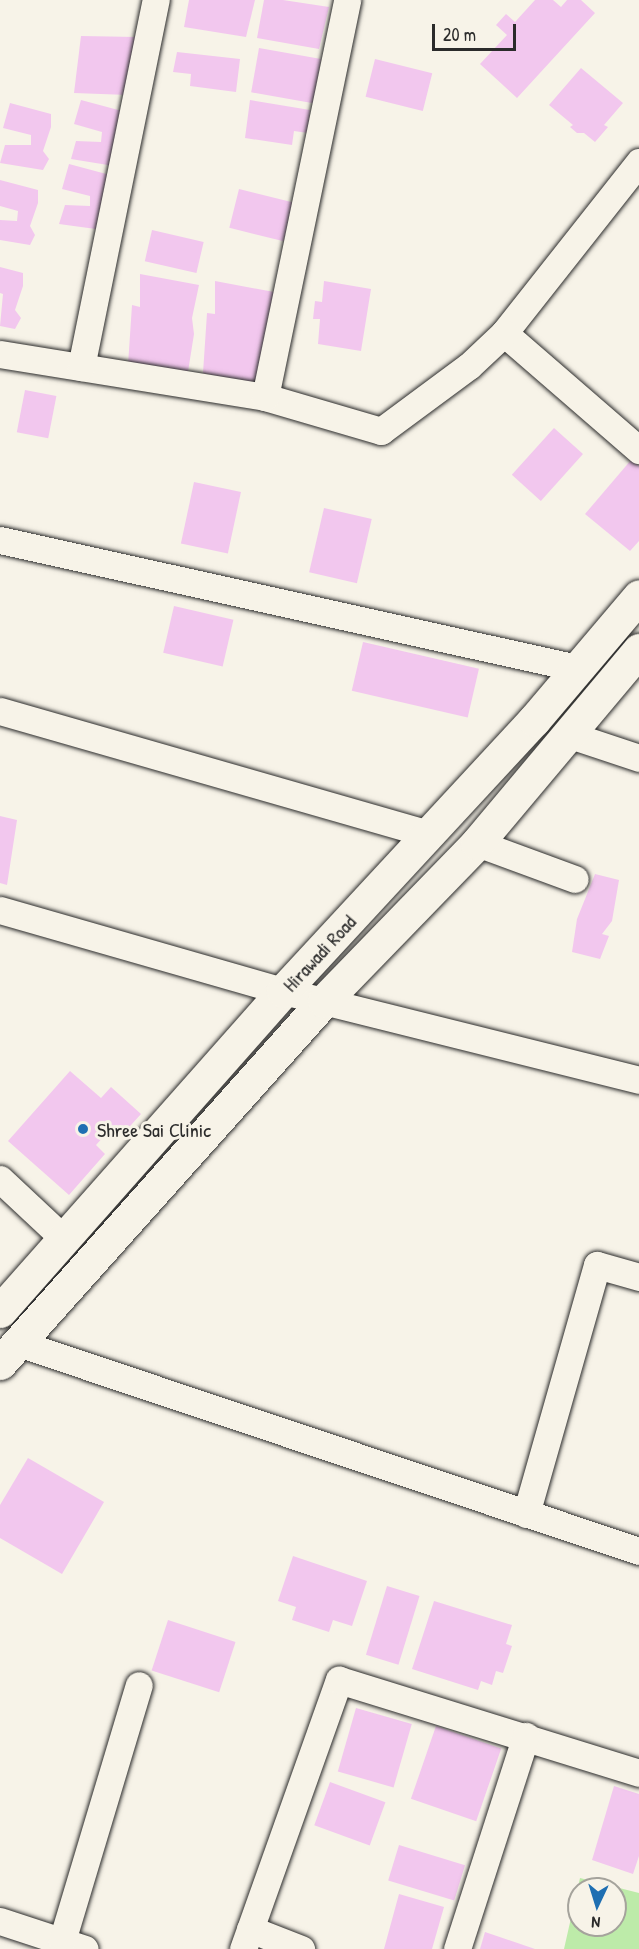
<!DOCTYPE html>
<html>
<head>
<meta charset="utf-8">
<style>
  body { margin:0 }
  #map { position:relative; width:639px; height:1949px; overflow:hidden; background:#f7f3e8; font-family:"Patrick Hand",sans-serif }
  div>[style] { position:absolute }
  .green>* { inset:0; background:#bdeba9 }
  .building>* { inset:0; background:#f2c7ee; transform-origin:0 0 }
  .roads { filter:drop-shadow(0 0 2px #2b2b2b) drop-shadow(0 0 2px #2b2b2b) }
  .minor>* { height:27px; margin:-13.5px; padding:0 13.5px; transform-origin:13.5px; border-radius:13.5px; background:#f7f3e8 }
  .tertiary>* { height:33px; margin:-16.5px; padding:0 16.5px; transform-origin:16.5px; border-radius:16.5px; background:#f7f3e8 }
  .dots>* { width:16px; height:16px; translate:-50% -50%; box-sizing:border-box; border:3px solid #f7f3e8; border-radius:50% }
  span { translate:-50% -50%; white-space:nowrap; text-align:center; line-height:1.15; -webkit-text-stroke:6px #f7f3e8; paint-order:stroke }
  .street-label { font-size:20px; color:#2b2b2b }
  .poi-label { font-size:20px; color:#2b2b2b }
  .left { translate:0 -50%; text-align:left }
  .north { position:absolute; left:567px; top:1877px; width:60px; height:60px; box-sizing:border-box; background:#f7f3e8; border:2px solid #a5a39c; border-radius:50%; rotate:184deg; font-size:16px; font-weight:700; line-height:24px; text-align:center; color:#2b2b2b }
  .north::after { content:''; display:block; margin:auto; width:21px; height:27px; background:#1f6fb2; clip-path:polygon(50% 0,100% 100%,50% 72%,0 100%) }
  .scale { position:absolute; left:432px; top:24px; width:84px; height:27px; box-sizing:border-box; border:3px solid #2b2b2b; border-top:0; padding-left:8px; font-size:18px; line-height:21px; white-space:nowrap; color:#2b2b2b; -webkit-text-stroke:4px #f7f3e8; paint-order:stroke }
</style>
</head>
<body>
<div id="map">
  <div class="green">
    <div style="clip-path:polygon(evenodd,580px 1878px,639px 1893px,639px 1949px,564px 1949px,580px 1878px,579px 1889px,615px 1889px,615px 1925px,579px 1925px,579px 1889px)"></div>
  </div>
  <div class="building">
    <div style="clip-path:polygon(189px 0,255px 0,246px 37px,184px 27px)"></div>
    <div style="clip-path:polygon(264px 0,283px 0,329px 7px,319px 49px,257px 38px)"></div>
    <div style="clip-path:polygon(535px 0,553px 0,561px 7px,567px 0,581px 0,595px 13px,517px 98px,480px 64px,507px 35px,496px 25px,506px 14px,515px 22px)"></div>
    <div style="clip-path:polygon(81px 36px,137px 37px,128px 95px,74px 93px)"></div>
    <div style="left:259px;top:48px;width:63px;height:45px;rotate:10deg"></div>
    <div style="clip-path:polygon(177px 52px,240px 59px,236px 92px,190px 86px,191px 74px,173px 72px)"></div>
    <div style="left:375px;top:59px;width:59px;height:39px;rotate:14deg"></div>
    <div style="clip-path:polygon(581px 68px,623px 103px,604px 125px,608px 127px,595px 142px,584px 133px,577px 133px,570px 127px,573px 125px,549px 105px)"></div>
    <div style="clip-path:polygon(81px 100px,122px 111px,114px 166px,71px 159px,76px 141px,101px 142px,102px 132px,74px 124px)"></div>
    <div style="clip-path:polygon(250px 100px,310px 110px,308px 133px,294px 131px,292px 145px,245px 138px)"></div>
    <div style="clip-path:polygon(10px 103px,51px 114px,51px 127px,43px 151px,49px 159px,43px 170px,0 163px,5px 145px,31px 145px,31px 135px,3px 128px)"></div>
    <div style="clip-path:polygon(69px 164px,110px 175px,103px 230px,59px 224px,65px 205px,90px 206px,90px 196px,62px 189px)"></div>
    <div style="clip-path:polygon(0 180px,38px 190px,38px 203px,30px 226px,35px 235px,30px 245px,0 240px,0 220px,17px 221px,18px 211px,0 206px)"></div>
    <div style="left:239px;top:189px;width:56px;height:40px;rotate:14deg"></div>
    <div style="left:152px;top:230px;width:53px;height:32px;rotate:13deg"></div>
    <div style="clip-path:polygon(0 267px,23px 273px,23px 286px,15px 310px,21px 318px,15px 329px,0 326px,3px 294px,0 293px)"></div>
    <div style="clip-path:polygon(140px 274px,199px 285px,192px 318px,194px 334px,187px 378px,128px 365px,132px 305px,140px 307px)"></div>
    <div style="clip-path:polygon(215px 281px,274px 292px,262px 386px,203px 373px,207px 313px,215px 314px)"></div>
    <div style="clip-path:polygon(324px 281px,371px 289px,361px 351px,318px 344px,320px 319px,313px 319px,315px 301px,322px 302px)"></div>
    <div style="left:25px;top:390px;width:32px;height:43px;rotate:11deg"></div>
    <div style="left:554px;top:428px;width:39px;height:63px;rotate:42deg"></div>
    <div style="clip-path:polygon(631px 460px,639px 466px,639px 541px,630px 551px,585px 514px)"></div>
    <div style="left:194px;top:482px;width:48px;height:63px;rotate:12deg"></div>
    <div style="left:324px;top:508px;width:49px;height:66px;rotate:13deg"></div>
    <div style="left:174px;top:606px;width:61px;height:48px;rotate:13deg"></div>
    <div style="left:363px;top:642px;width:119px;height:50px;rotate:13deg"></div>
    <div style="clip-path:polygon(0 816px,17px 820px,7px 885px,0 883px)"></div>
    <div style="clip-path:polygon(595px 874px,619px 880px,612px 921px,602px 934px,609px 936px,600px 959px,572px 952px,577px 919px)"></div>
    <div style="clip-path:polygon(70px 1071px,101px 1098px,111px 1087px,141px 1114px,123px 1134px,114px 1125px,96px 1145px,105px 1154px,69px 1195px,8px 1141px)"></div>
    <div style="clip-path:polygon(28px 1458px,104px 1502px,62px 1574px,0 1538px,0 1505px)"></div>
    <div style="clip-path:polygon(293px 1556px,367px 1581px,352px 1626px,333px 1620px,329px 1632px,292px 1620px,296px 1607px,278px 1601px)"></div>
    <div style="left:387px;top:1586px;width:34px;height:72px;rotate:17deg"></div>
    <div style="clip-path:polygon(434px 1601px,512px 1625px,506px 1644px,512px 1646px,503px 1673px,496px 1671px,492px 1685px,481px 1681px,478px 1690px,412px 1669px)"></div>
    <div style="left:168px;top:1620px;width:71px;height:53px;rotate:18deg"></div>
    <div style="left:356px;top:1708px;width:58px;height:66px;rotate:16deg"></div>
    <div style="left:436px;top:1726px;width:69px;height:77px;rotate:19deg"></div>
    <div style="left:330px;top:1782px;width:59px;height:46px;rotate:20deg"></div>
    <div style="clip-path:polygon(614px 1786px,639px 1794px,639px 1856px,633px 1874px,592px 1860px)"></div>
    <div style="left:399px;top:1845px;width:69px;height:37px;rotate:17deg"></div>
    <div style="clip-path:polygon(399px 1894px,444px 1907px,432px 1949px,384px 1949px)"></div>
    <div style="clip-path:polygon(485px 1932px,535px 1949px,480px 1949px)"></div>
  </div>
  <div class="roads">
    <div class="minor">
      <div style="left:639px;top:162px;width:218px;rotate:128.3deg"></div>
      <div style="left:504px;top:333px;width:179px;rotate:40.9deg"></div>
      <div style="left:0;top:354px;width:268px;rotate:9.2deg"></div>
      <div style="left:265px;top:397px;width:121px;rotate:16.3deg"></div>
      <div style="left:381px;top:431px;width:109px;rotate:-36.5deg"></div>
      <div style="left:469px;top:366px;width:48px;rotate:-43.3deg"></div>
      <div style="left:81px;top:367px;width:375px;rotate:-78.5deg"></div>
      <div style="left:265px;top:397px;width:405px;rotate:-78.3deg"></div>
      <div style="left:0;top:540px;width:591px;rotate:12.51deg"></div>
      <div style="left:0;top:711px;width:447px;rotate:16deg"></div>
      <div style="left:567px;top:734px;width:76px;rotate:18.4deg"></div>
      <div style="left:477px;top:843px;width:104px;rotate:20.2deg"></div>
      <div style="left:0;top:910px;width:294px;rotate:16deg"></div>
      <div style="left:283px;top:991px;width:367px;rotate:14deg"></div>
      <div style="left:0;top:1179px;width:86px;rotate:43.1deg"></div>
      <div style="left:18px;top:1343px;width:655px;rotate:18.52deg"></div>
      <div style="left:526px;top:1514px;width:259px;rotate:-74.1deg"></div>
      <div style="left:597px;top:1265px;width:44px;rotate:15.9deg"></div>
      <div style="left:0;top:1921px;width:89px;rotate:18.2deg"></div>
      <div style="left:250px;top:1929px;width:55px;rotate:21.4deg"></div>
      <div style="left:62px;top:1941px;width:267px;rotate:-73.3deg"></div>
      <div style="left:243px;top:1949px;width:286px;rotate:-70.4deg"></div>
      <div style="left:339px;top:1680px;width:314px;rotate:17.2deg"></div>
      <div style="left:457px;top:1949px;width:224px;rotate:-72.1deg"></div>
    </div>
    <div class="tertiary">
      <div style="left:0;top:1311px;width:427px;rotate:-48.5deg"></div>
      <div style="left:283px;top:991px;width:369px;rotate:-47.2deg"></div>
      <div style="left:534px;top:720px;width:162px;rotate:-49.7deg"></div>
      <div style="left:0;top:1363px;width:486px;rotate:-48.2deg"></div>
      <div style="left:324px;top:1001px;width:220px;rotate:-45.9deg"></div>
      <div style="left:477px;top:843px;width:252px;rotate:-50deg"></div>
    </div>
  </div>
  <div class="dots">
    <div style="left:83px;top:1129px;background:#1f6fb2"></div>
  </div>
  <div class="street-label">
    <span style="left:319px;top:953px;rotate:-47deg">Hirawadi Road</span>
  </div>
  <div class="poi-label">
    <span class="left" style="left:97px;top:1129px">Shree Sai Clinic</span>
  </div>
  <div class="north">N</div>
  <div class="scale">20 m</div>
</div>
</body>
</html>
